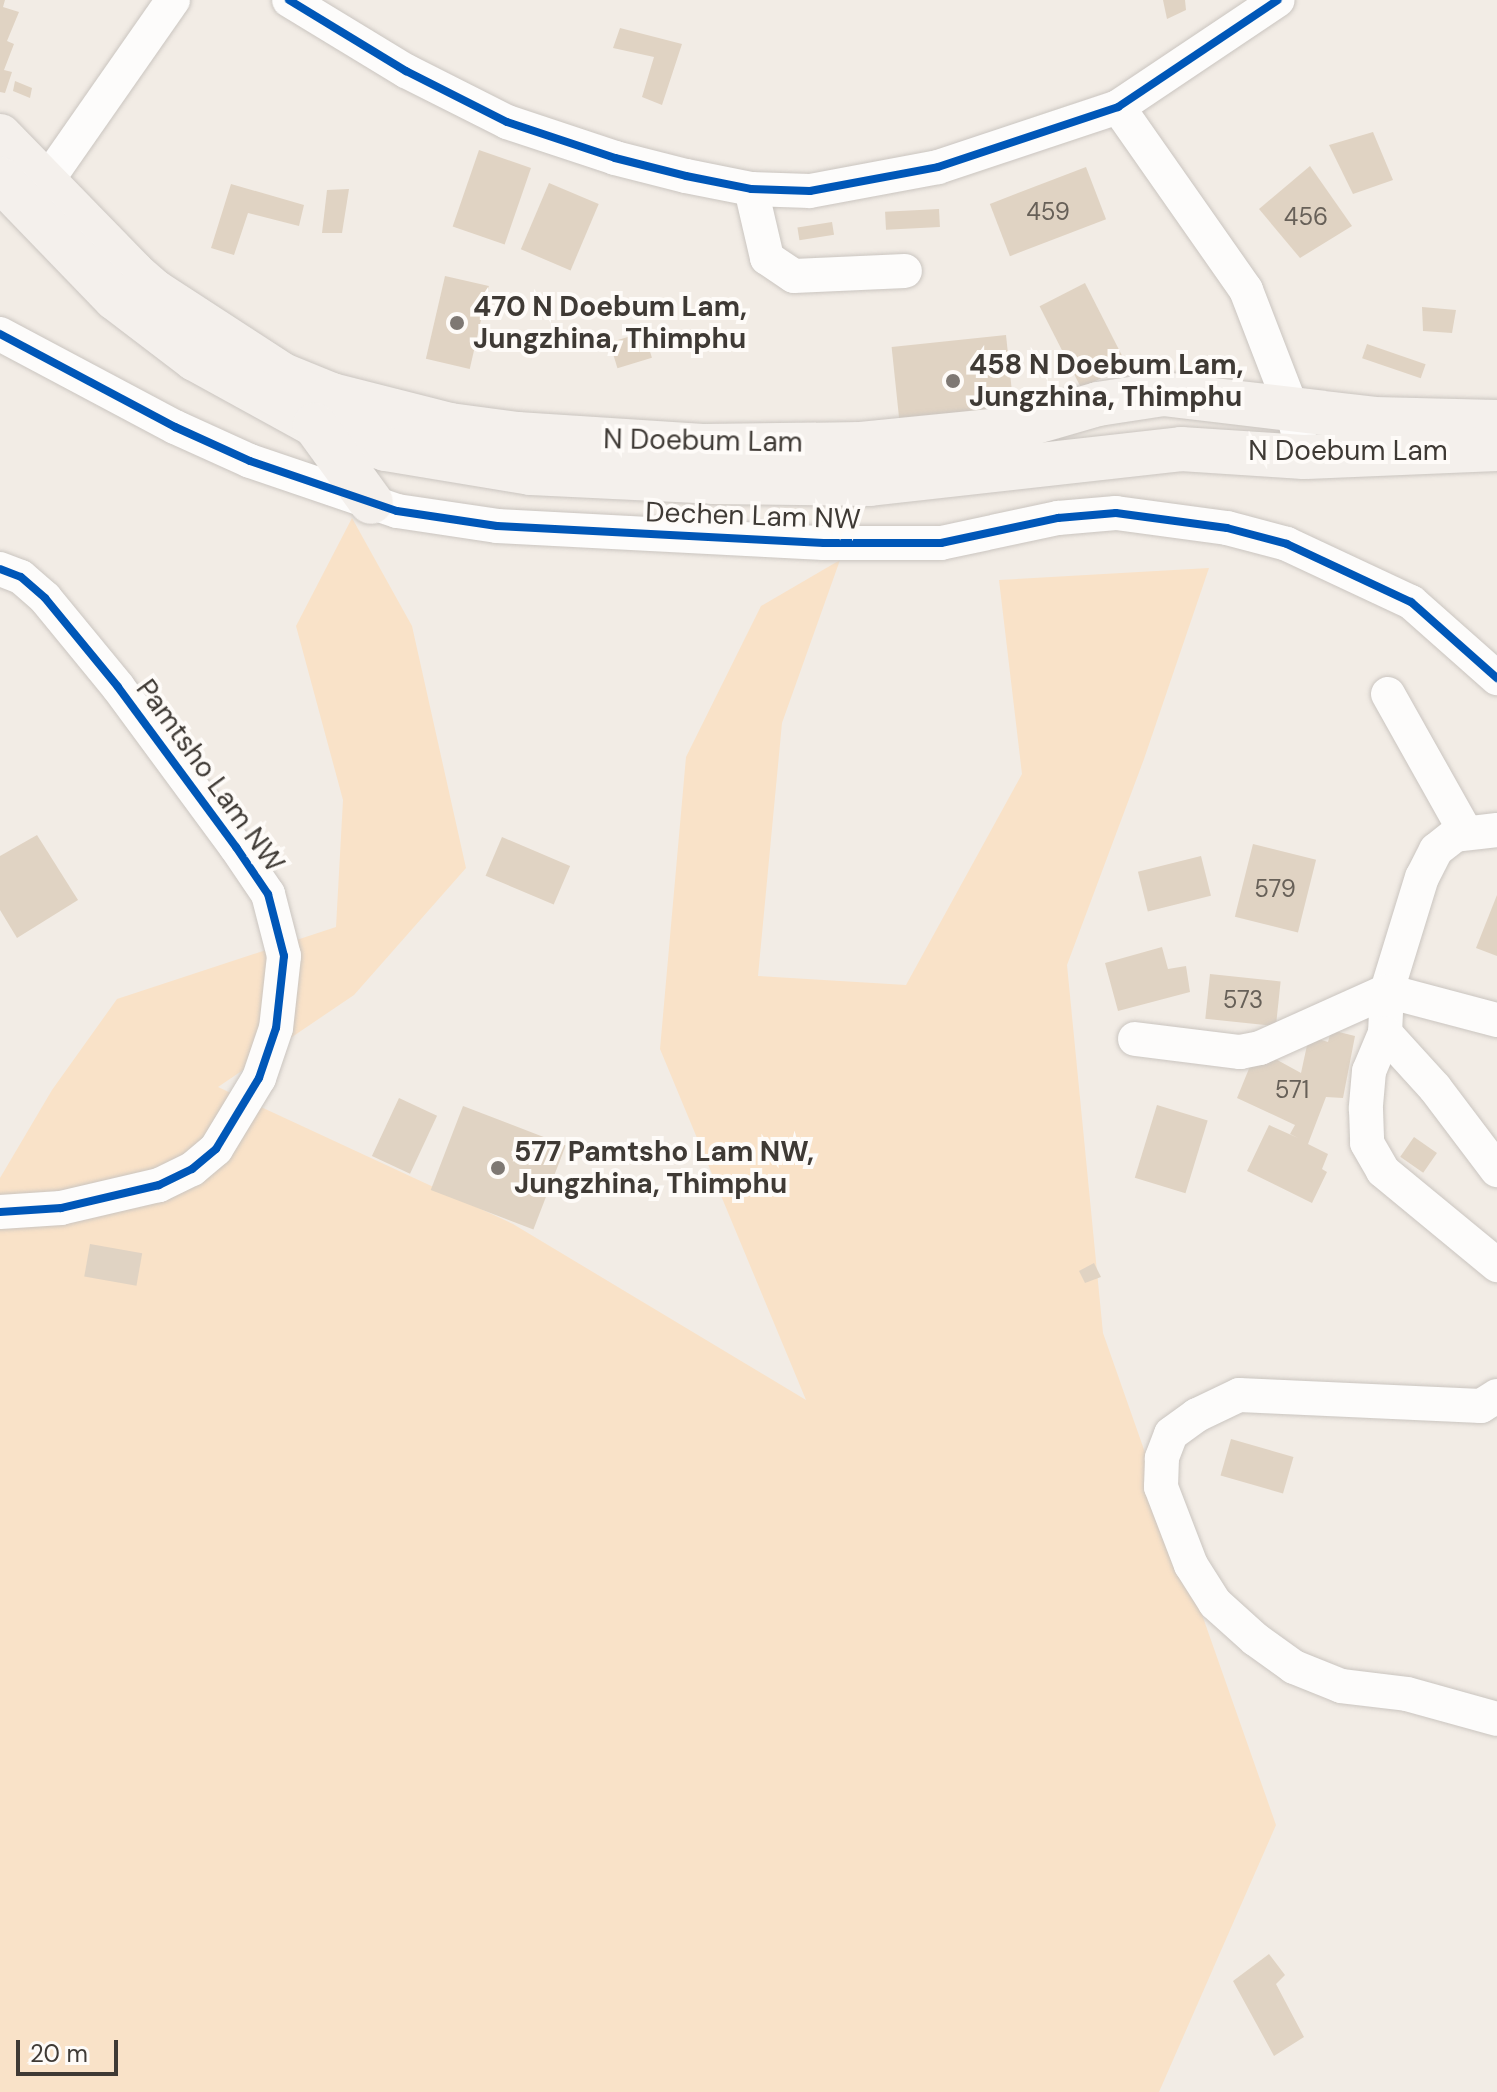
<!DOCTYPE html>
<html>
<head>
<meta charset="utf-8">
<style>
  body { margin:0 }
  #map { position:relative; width:1497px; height:2092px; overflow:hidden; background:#f2ece5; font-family:"DM Sans",sans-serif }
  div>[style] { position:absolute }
  .green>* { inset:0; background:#f9e2c8 }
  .building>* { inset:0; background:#e0d3c3; transform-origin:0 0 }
  .roads { filter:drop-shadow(0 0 2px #cac5c0) drop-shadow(0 0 2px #cac5c0) }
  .street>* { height:34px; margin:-17px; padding:0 17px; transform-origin:17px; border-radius:17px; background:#fdfcfb }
  .secondary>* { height:44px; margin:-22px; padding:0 22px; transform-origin:22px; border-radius:22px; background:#f4f0ec }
  .cycleway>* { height:8px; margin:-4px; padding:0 4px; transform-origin:4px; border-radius:4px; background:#0057b8 }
  .dots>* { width:22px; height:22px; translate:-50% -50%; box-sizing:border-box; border:4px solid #fefbf8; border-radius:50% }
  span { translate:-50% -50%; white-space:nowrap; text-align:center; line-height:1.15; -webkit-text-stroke:8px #fefbf8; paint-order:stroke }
  .number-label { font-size:24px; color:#676058 }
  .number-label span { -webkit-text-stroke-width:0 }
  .poi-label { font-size:28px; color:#3f3a35; font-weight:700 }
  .left { translate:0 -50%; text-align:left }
  .street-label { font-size:28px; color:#3f3a35 }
  .scale { position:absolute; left:16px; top:2040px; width:102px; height:36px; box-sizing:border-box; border:4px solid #3f3a35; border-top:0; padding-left:10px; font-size:24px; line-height:28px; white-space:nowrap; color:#3f3a35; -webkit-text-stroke:6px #fefbf8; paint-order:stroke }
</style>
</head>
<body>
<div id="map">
  <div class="green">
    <div style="clip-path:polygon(352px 518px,412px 626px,466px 868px,354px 995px,218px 1087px,513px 1224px,806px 1400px,660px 1049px,686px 757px,761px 606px,840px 560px,782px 723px,758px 976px,906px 985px,1022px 774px,999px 580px,1209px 568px,1144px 759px,1067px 965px,1103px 1333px,1276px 1825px,1159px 2092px,0 2092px,0 1178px,52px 1090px,117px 999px,336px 927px,343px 800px,296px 626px)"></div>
  </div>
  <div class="building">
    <div style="clip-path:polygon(0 0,5px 0,3px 7px,19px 12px,7px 41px,14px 44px,4px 70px,12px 72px,5px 93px,0 92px)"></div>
    <div style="clip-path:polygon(1163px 0,1185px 0,1186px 10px,1167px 19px)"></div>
    <div style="clip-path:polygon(620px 28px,682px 44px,662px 105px,642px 97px,654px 57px,613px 48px)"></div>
    <div style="clip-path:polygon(15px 81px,32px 88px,30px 98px,13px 91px)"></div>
    <div style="clip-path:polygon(1373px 132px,1393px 180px,1353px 194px,1329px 145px)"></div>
    <div style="left:479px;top:150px;width:55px;height:81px;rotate:19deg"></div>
    <div style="clip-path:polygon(1310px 166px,1352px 226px,1300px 258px,1259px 209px)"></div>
    <div style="left:1086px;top:167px;width:56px;height:103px;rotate:69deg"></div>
    <div style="left:549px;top:183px;width:54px;height:72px;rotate:23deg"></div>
    <div style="clip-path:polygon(231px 184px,304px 205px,299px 226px,248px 213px,234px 255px,211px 248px)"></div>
    <div style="clip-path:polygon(349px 189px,342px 233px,322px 233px,327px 190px)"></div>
    <div style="left:939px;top:209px;width:18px;height:54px;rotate:87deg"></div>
    <div style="left:832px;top:222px;width:13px;height:35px;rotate:81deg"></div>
    <div style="left:445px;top:276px;width:45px;height:85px;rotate:13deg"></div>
    <div style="left:1085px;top:283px;width:92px;height:51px;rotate:63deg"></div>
    <div style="clip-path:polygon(1422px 307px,1456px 310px,1452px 333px,1423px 331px)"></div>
    <div style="left:644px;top:332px;width:27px;height:36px;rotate:73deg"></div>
    <div style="left:1006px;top:335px;width:81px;height:115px;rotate:84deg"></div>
    <div style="left:1367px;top:344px;width:62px;height:15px;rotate:19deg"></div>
    <div style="clip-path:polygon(37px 835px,78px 900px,17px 938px,0 910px,0 856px)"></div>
    <div style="left:502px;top:837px;width:74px;height:42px;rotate:23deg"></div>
    <div style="left:1253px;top:844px;width:65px;height:75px;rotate:14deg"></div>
    <div style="left:1201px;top:856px;width:41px;height:65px;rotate:76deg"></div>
    <div style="clip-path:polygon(1497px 895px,1497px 956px,1476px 948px)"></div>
    <div style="clip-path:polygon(1162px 947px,1168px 969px,1186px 966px,1190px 992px,1118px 1011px,1105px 963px)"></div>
    <div style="left:1210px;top:974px;width:71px;height:45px;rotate:6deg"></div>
    <div style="clip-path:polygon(1331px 1030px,1355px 1036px,1343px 1098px,1326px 1097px,1308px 1144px,1328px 1154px,1322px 1169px,1327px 1172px,1312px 1203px,1247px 1171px,1269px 1125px,1298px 1138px,1290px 1134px,1295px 1125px,1237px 1098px,1257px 1049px,1301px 1073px,1309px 1036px,1328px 1042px)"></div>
    <div style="left:399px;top:1098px;width:42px;height:64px;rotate:25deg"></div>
    <div style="left:1157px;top:1105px;width:53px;height:76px;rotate:17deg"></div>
    <div style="left:463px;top:1106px;width:110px;height:90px;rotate:21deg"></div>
    <div style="left:1414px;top:1137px;width:28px;height:24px;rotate:35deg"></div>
    <div style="left:90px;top:1244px;width:53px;height:33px;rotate:10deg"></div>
    <div style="clip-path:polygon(1094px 1263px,1101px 1277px,1085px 1283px,1079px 1271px)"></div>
    <div style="left:1231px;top:1439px;width:65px;height:38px;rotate:16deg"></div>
    <div style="clip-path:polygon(1269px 1954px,1285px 1975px,1276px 1984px,1304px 2037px,1274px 2056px,1233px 1981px)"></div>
  </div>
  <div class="roads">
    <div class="street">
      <div style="left:289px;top:0;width:137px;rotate:31.3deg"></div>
      <div style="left:406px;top:71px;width:113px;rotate:26.8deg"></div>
      <div style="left:507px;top:122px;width:114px;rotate:18.4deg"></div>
      <div style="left:615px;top:158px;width:73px;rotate:14.2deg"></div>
      <div style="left:686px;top:176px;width:66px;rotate:11.3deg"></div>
      <div style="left:751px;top:189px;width:59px;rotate:1.9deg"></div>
      <div style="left:810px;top:191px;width:130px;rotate:-10.6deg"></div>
      <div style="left:938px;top:167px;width:190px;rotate:-18.4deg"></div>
      <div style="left:1118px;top:107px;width:192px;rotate:-33.8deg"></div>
      <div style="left:1118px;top:107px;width:223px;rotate:55deg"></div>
      <div style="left:1246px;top:290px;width:128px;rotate:68.9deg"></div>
      <div style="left:1292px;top:409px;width:49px;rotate:76deg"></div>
      <div style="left:46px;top:182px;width:222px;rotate:-55.1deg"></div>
      <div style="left:751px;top:189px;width:71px;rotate:76.9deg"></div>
      <div style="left:767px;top:258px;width:32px;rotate:34deg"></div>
      <div style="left:794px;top:276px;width:111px;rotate:-2.6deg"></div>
      <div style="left:0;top:334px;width:198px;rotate:28deg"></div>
      <div style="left:175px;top:427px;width:82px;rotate:24.4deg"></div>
      <div style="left:250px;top:461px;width:155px;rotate:18.8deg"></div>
      <div style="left:397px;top:511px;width:101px;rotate:8.5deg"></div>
      <div style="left:497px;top:526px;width:327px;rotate:3deg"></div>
      <div style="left:824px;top:543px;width:117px"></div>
      <div style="left:941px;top:543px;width:120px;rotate:-12.1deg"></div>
      <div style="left:1058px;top:518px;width:58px;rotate:-4.9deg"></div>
      <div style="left:1116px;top:513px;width:112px;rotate:7.7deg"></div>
      <div style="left:1227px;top:528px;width:62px;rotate:14.9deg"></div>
      <div style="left:1287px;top:544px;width:137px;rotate:25.1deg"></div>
      <div style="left:1411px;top:602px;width:115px;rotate:41.5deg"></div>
      <div style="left:0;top:569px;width:22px;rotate:21deg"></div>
      <div style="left:21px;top:577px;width:32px;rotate:41deg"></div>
      <div style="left:45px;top:598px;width:115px;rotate:50.6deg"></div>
      <div style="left:118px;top:687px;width:199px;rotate:53.6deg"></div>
      <div style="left:236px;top:847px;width:57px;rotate:55.8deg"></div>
      <div style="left:268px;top:894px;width:64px;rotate:75.5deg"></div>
      <div style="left:284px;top:956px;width:72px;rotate:96.3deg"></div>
      <div style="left:276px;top:1028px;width:53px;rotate:108.8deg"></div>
      <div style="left:259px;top:1078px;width:83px;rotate:121.2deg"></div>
      <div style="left:216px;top:1149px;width:31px;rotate:140deg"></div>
      <div style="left:192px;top:1169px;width:37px;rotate:154deg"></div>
      <div style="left:159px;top:1185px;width:101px;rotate:166.8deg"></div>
      <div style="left:61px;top:1208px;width:61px;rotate:176.2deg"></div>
      <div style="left:1388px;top:694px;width:157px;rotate:60.7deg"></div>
      <div style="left:1497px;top:830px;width:42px;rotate:173.2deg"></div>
      <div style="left:1455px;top:835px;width:24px;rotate:142deg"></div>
      <div style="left:1436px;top:850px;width:30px;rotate:117deg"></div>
      <div style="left:1422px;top:877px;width:119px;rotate:107.1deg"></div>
      <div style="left:1387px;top:991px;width:42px;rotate:92.7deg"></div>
      <div style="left:1385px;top:1033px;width:41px;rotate:112.8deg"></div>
      <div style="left:1369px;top:1071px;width:38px;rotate:95deg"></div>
      <div style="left:1366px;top:1109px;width:34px;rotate:88deg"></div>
      <div style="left:1367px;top:1143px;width:32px;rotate:60deg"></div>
      <div style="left:1383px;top:1171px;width:148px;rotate:39.5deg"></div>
      <div style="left:1385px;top:1033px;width:74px;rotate:47.7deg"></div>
      <div style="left:1435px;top:1088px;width:103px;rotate:52.9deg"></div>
      <div style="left:1135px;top:1039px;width:106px;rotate:7.1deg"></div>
      <div style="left:1240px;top:1052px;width:20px;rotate:-11deg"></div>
      <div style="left:1260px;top:1048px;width:139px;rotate:-24.2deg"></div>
      <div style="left:1387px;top:991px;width:114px;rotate:14.8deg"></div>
      <div style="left:1497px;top:1396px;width:19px;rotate:148deg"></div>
      <div style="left:1481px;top:1406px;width:242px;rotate:-177.4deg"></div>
      <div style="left:1239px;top:1395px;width:47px;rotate:154.5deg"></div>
      <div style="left:1197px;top:1415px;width:32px;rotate:144deg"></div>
      <div style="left:1171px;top:1434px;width:26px;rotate:111deg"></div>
      <div style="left:1162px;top:1458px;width:29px;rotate:92deg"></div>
      <div style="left:1161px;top:1487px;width:84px;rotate:69deg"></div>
      <div style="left:1191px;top:1565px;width:45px;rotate:57.7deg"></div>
      <div style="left:1215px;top:1603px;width:54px;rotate:42deg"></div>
      <div style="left:1255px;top:1639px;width:48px;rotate:35.7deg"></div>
      <div style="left:1294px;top:1667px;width:51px;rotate:22deg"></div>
      <div style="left:1341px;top:1686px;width:66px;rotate:6.9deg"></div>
      <div style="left:1407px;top:1694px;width:93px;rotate:15.5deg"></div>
    </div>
    <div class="secondary">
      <div style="left:0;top:136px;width:191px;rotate:45.8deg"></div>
      <div style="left:133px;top:273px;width:29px;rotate:41deg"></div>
      <div style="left:155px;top:292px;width:153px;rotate:33deg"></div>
      <div style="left:283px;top:375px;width:53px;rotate:22.2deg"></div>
      <div style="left:332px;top:395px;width:122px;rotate:14.3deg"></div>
      <div style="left:450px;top:425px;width:68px;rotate:7.7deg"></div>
      <div style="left:517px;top:434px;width:186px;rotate:3.7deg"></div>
      <div style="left:703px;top:446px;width:158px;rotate:-0.7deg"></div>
      <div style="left:861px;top:444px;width:151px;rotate:-5.7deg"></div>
      <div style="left:1011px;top:429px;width:91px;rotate:-16deg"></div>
      <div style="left:1098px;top:404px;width:66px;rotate:-8.7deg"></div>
      <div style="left:1163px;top:394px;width:213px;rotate:6.7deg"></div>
      <div style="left:1375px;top:419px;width:122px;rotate:1.4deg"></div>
      <div style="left:0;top:179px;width:165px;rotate:46deg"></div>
      <div style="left:115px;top:298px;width:101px;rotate:37.3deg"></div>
      <div style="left:195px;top:359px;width:137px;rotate:28.8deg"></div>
      <div style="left:315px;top:425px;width:75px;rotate:18.7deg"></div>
      <div style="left:386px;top:449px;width:147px;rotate:9.4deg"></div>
      <div style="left:531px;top:473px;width:182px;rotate:2.8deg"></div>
      <div style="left:713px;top:482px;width:157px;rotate:0.7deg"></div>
      <div style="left:870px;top:484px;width:313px;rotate:-6.4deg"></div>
      <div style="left:1181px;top:449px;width:123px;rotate:3.7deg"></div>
      <div style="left:1304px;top:457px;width:193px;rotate:-2.4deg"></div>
      <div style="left:315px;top:425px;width:95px;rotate:54deg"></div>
    </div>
  </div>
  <div class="cycleway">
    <div style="left:289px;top:0;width:137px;rotate:31.3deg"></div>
    <div style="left:406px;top:71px;width:113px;rotate:26.8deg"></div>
    <div style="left:507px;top:122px;width:114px;rotate:18.4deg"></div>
    <div style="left:615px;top:158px;width:73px;rotate:14.2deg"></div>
    <div style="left:686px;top:176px;width:66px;rotate:11.3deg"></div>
    <div style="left:751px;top:189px;width:59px;rotate:1.9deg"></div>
    <div style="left:810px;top:191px;width:130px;rotate:-10.6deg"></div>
    <div style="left:938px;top:167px;width:190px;rotate:-18.4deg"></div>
    <div style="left:1118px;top:107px;width:192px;rotate:-33.8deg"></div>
    <div style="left:0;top:334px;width:198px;rotate:28deg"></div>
    <div style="left:175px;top:427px;width:82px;rotate:24.4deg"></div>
    <div style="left:250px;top:461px;width:155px;rotate:18.8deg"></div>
    <div style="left:397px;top:511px;width:101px;rotate:8.5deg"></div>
    <div style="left:497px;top:526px;width:327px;rotate:3deg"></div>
    <div style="left:824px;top:543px;width:117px"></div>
    <div style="left:941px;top:543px;width:120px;rotate:-12.1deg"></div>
    <div style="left:1058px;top:518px;width:58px;rotate:-4.9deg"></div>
    <div style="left:1116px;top:513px;width:112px;rotate:7.7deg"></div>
    <div style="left:1227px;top:528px;width:62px;rotate:14.9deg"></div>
    <div style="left:1287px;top:544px;width:137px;rotate:25.1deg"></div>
    <div style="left:1411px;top:602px;width:115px;rotate:41.5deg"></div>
    <div style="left:0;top:569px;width:22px;rotate:21deg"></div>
    <div style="left:21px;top:577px;width:32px;rotate:41deg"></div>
    <div style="left:45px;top:598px;width:115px;rotate:50.6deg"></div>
    <div style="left:118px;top:687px;width:199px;rotate:53.6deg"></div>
    <div style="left:236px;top:847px;width:57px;rotate:55.8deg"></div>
    <div style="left:268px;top:894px;width:64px;rotate:75.5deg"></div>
    <div style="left:284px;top:956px;width:72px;rotate:96.3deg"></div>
    <div style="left:276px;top:1028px;width:53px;rotate:108.8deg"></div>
    <div style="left:259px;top:1078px;width:83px;rotate:121.2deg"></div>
    <div style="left:216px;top:1149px;width:31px;rotate:140deg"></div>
    <div style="left:192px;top:1169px;width:37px;rotate:154deg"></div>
    <div style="left:159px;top:1185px;width:101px;rotate:166.8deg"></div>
    <div style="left:61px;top:1208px;width:61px;rotate:176.2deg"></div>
  </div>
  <div class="dots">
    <div style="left:457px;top:323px;background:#7e7873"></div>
    <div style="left:953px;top:381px;background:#7e7873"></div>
    <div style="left:498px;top:1168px;background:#7e7873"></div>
  </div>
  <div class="number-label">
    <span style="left:1048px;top:212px">459</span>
    <span style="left:1306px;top:217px">456</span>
    <span style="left:1275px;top:889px">579</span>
    <span style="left:1243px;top:1000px">573</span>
    <span style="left:1292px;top:1090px">571</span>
  </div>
  <div class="poi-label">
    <span class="left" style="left:473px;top:323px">470 N Doebum Lam,<br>Jungzhina, Thimphu</span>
    <span class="left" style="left:969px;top:381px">458 N Doebum Lam,<br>Jungzhina, Thimphu</span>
    <span class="left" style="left:514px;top:1168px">577 Pamtsho Lam NW,<br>Jungzhina, Thimphu</span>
  </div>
  <div class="street-label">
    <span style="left:703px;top:441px;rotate:1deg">N Doebum Lam</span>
    <span style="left:1348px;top:451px">N Doebum Lam</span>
    <span style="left:753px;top:516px;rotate:2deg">Dechen Lam NW</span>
    <span style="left:210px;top:776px;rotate:54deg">Pamtsho Lam NW</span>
  </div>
  <div class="scale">20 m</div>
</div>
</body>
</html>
